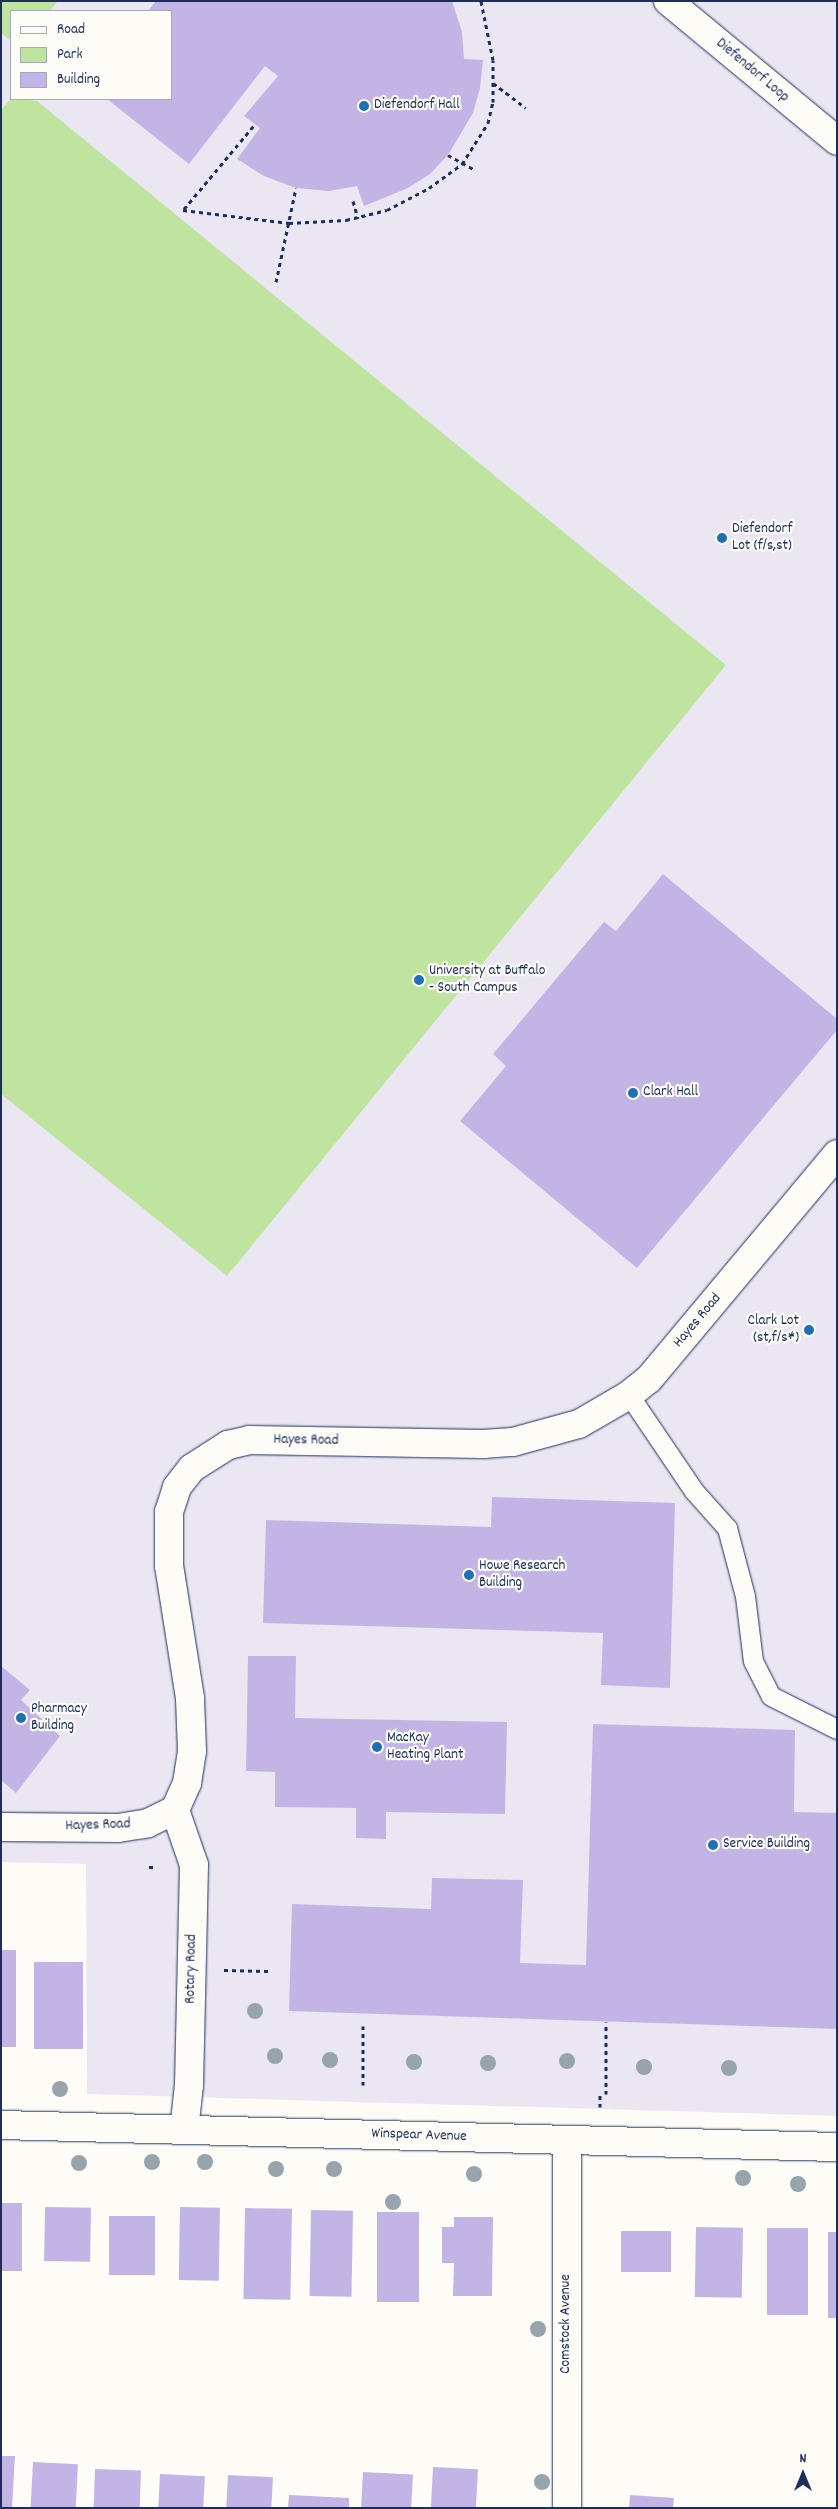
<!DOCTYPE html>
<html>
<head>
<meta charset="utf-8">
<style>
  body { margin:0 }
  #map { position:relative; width:838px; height:2509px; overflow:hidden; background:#fdfcf7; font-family:Dekko,sans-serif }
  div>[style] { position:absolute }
  .built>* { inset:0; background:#ebe7f2 }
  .green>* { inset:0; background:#bfe49f }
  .building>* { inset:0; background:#c2b5e6; transform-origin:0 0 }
  .path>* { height:3px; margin-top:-1.5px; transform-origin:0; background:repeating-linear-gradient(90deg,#1b2f5e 0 4px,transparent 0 8px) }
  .roads { filter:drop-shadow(0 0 1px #1b2f5e) drop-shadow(0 0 1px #1b2f5e) }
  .service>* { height:19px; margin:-9.5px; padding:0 9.5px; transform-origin:9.5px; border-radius:9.5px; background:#fdfcf7 }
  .minor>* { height:28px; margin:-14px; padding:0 14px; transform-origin:14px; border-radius:14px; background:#fdfcf7 }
  .tertiary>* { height:28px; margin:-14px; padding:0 14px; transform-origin:14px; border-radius:14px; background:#fdfcf7 }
  .trees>* { width:16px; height:16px; margin:-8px; border-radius:50%; background:#97a4ac }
  .dots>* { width:14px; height:14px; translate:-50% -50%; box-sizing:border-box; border:2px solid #fdfcf7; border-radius:50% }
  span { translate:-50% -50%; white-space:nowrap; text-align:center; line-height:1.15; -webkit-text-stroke:4.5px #fdfcf7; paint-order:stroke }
  .street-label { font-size:15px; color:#1b2f5e }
  .poi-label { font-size:15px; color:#1b2f5e }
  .left { translate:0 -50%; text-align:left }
  .right { translate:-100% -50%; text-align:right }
  .frame { position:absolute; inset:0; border:2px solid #1b2f5e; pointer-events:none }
  .legend { position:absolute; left:10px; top:10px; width:162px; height:90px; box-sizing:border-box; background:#fdfcf7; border:1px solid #a3aaba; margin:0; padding:6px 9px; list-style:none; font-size:15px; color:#1b2f5e }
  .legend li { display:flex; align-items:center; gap:10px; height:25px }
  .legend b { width:25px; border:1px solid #a3aaba }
  .north { position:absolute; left:778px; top:2449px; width:50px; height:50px; -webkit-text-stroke:4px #fdfcf7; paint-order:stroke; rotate:0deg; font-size:14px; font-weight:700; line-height:20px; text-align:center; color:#1b2f5e }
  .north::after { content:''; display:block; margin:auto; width:18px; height:22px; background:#1b2f5e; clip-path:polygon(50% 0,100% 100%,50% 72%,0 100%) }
</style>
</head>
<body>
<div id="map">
  <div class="built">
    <div style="clip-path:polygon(evenodd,1px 1px,837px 1px,837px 2116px,87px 2094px,86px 1864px,1px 1862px,1px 1px,11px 11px,171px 11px,171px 99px,11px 99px,11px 11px)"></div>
  </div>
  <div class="green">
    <div style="clip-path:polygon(1px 1px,58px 1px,50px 11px,11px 11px,11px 41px,1px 33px)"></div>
    <div style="clip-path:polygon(11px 98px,37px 101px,726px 665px,227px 1276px,1px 1094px,1px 110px)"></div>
  </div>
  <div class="building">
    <div style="clip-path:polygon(156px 1px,452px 1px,462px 32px,464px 59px,483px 60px,480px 88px,473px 113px,448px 155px,430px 174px,408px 188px,364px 206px,357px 186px,329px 191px,296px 188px,264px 176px,237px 159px,260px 128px,244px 116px,278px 76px,265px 66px,189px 164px,107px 99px,171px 99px,171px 11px,148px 11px)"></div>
    <div style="clip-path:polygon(663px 874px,837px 1019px,837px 1030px,637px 1268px,460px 1121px,506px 1066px,493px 1054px,604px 922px,616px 931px)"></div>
    <div style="clip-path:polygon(492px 1497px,675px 1503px,670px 1688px,601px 1685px,603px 1633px,263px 1623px,266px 1520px,491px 1527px)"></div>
    <div style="clip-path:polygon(248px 1656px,296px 1656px,295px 1718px,507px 1722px,505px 1814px,386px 1812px,386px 1839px,356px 1838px,356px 1808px,275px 1807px,275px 1772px,246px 1771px)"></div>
    <div style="clip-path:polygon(1px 1666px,30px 1690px,21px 1700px,60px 1736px,16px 1793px,1px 1780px)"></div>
    <div style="clip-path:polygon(593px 1724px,795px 1730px,794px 1812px,837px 1813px,837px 2029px,289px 2011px,292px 1904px,431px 1909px,432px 1878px,523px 1880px,520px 1963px,586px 1965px)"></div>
    <div style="left:1px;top:1950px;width:15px;height:97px"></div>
    <div style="left:34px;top:1962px;width:49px;height:87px"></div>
    <div style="left:1px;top:2203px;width:21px;height:68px"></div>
    <div style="left:45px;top:2207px;width:46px;height:54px;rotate:1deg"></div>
    <div style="left:180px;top:2207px;width:40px;height:73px;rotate:1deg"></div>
    <div style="left:245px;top:2208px;width:47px;height:91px;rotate:1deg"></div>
    <div style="left:311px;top:2210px;width:42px;height:86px;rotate:1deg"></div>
    <div style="left:377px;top:2212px;width:42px;height:90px"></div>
    <div style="left:109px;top:2216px;width:46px;height:59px"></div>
    <div style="clip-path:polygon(454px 2217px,493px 2217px,492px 2296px,453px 2296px,454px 2263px,442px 2263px,442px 2227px,454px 2227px)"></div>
    <div style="left:696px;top:2227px;width:47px;height:70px;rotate:1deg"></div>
    <div style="left:767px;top:2228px;width:41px;height:87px"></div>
    <div style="left:621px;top:2231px;width:50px;height:41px"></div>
    <div style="left:828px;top:2232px;width:9px;height:86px"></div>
    <div style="clip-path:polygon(1px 2456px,15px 2456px,12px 2508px,1px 2508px)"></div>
    <div style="left:33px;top:2462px;width:45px;height:46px;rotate:3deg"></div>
    <div style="left:433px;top:2467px;width:45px;height:41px;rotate:3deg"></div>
    <div style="left:95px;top:2469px;width:46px;height:39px;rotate:2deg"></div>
    <div style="left:363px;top:2472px;width:50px;height:36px;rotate:3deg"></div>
    <div style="left:160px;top:2474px;width:45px;height:34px;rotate:3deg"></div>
    <div style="left:228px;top:2475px;width:45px;height:33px;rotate:3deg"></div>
    <div style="clip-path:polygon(289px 2495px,349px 2498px,349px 2508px,288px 2508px)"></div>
    <div style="clip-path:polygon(630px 2495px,674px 2498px,673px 2508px,629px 2508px)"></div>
  </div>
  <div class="path">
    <div style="left:493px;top:83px;width:41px;rotate:37.1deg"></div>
    <div style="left:448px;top:155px;width:31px;rotate:29deg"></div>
    <div style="left:353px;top:201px;width:18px;rotate:74deg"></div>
    <div style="left:184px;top:209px;width:111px;rotate:-50.1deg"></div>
    <div style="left:183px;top:210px;width:107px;rotate:7deg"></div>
    <div style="left:289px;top:223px;width:57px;rotate:-3deg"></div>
    <div style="left:346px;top:220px;width:42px;rotate:-13.7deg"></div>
    <div style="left:387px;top:210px;width:47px;rotate:-27.6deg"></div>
    <div style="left:429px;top:188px;width:41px;rotate:-36deg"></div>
    <div style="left:462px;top:164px;width:49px;rotate:-57.6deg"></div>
    <div style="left:488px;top:123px;width:22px;rotate:-77deg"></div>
    <div style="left:493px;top:102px;width:42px;rotate:-90deg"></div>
    <div style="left:493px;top:60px;width:60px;rotate:-101.5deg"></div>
    <div style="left:276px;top:282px;width:96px;rotate:-78deg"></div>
    <div style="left:149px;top:1867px;width:8px"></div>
    <div style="left:224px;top:1970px;width:44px;rotate:1.3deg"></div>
    <div style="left:363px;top:2085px;width:59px;rotate:-90deg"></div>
    <div style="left:606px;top:2094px;width:72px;rotate:-90deg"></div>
    <div style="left:600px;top:2107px;width:14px;rotate:-90deg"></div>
  </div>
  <div class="roads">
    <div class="service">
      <div style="left:629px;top:1395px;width:116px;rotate:55.9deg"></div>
      <div style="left:694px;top:1491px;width:50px;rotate:48.3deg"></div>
      <div style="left:727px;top:1528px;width:70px;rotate:75.2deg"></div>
      <div style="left:745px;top:1596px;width:65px;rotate:83deg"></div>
      <div style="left:753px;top:1661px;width:39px;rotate:63deg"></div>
      <div style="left:771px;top:1696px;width:74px;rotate:26.6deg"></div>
    </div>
    <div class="minor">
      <div style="left:668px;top:1px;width:219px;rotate:39.6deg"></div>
      <div style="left:175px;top:1810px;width:58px;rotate:70.9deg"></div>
      <div style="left:194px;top:1865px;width:220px;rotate:91.3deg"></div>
      <div style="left:189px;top:2085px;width:45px;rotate:96.3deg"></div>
      <div style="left:1px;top:1827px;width:117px;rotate:0.5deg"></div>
      <div style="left:118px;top:1828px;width:30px;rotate:-9deg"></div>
      <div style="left:148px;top:1823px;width:30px;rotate:-26deg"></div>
      <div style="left:175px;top:1810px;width:30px;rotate:-66deg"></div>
      <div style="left:187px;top:1783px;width:32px;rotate:-81deg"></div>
      <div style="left:192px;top:1751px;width:53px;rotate:-92.2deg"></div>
      <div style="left:190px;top:1698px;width:134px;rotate:-99deg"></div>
      <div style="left:169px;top:1566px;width:54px;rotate:-90deg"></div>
      <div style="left:169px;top:1512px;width:26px;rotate:-72deg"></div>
      <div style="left:177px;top:1487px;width:24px;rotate:-52deg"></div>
      <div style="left:192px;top:1468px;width:43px;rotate:-32.6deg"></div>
      <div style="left:228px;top:1445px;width:22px;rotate:-13deg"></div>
      <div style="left:249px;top:1440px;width:234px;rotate:1deg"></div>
      <div style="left:483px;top:1444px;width:30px;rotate:-4deg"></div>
      <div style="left:513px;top:1442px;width:68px;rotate:-15.3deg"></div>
      <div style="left:579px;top:1424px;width:58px;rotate:-30.1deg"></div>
      <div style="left:629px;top:1395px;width:26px;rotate:-39deg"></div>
      <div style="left:649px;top:1379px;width:293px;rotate:-50.1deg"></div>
      <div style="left:567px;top:2508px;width:368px;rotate:-90deg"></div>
    </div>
    <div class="tertiary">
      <div style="left:1px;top:2125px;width:836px;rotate:1.51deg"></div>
    </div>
  </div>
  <div class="trees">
    <div style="left:255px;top:2011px"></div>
    <div style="left:275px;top:2056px"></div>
    <div style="left:330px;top:2060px"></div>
    <div style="left:567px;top:2061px"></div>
    <div style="left:414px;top:2062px"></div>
    <div style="left:488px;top:2063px"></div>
    <div style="left:644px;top:2067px"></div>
    <div style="left:729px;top:2068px"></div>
    <div style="left:60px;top:2089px"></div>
    <div style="left:152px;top:2162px"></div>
    <div style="left:205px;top:2162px"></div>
    <div style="left:79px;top:2163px"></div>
    <div style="left:276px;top:2169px"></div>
    <div style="left:334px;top:2169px"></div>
    <div style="left:474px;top:2174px"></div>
    <div style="left:743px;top:2178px"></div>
    <div style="left:798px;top:2184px"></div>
    <div style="left:393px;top:2202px"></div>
    <div style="left:538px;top:2329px"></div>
    <div style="left:542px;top:2482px"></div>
  </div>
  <div class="dots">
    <div style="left:364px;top:106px;background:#1f6fb2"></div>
    <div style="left:722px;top:538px;background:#1f6fb2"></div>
    <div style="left:419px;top:980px;background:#1f6fb2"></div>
    <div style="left:633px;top:1093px;background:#1f6fb2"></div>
    <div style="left:809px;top:1330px;background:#1f6fb2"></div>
    <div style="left:469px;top:1575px;background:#1f6fb2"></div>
    <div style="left:21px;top:1718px;background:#1f6fb2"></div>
    <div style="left:377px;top:1747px;background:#1f6fb2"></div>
    <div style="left:713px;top:1845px;background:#1f6fb2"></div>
  </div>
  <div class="street-label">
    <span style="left:752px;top:71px;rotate:40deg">Diefendorf Loop</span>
    <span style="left:698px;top:1321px;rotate:-50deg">Hayes Road</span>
    <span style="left:306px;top:1441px;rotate:1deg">Hayes Road</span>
    <span style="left:98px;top:1826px;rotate:-2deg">Hayes Road</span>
    <span style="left:192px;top:1969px;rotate:-89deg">Rotary Road</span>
    <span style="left:419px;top:2136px;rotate:2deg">Winspear Avenue</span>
    <span style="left:567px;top:2324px;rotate:-90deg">Comstock Avenue</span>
  </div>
  <div class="poi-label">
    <span class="left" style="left:374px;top:106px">Diefendorf Hall</span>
    <span class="left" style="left:732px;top:538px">Diefendorf<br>Lot (f/s,st)</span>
    <span class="left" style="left:429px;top:980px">University at Buffalo<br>- South Campus</span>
    <span class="left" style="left:643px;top:1093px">Clark Hall</span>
    <span class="right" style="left:799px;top:1330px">Clark Lot<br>(st,f/s*)</span>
    <span class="left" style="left:479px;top:1575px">Howe Research<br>Building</span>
    <span class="left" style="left:31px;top:1718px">Pharmacy<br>Building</span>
    <span class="left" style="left:387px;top:1747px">MacKay<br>Heating Plant</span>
    <span class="left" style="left:723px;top:1845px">Service Building</span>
  </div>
  <div class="frame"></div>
  <ul class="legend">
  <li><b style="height:6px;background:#fdfcf7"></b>Road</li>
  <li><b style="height:14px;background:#bfe49f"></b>Park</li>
  <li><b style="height:14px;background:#c2b5e6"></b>Building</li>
  </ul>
  <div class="north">N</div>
</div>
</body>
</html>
